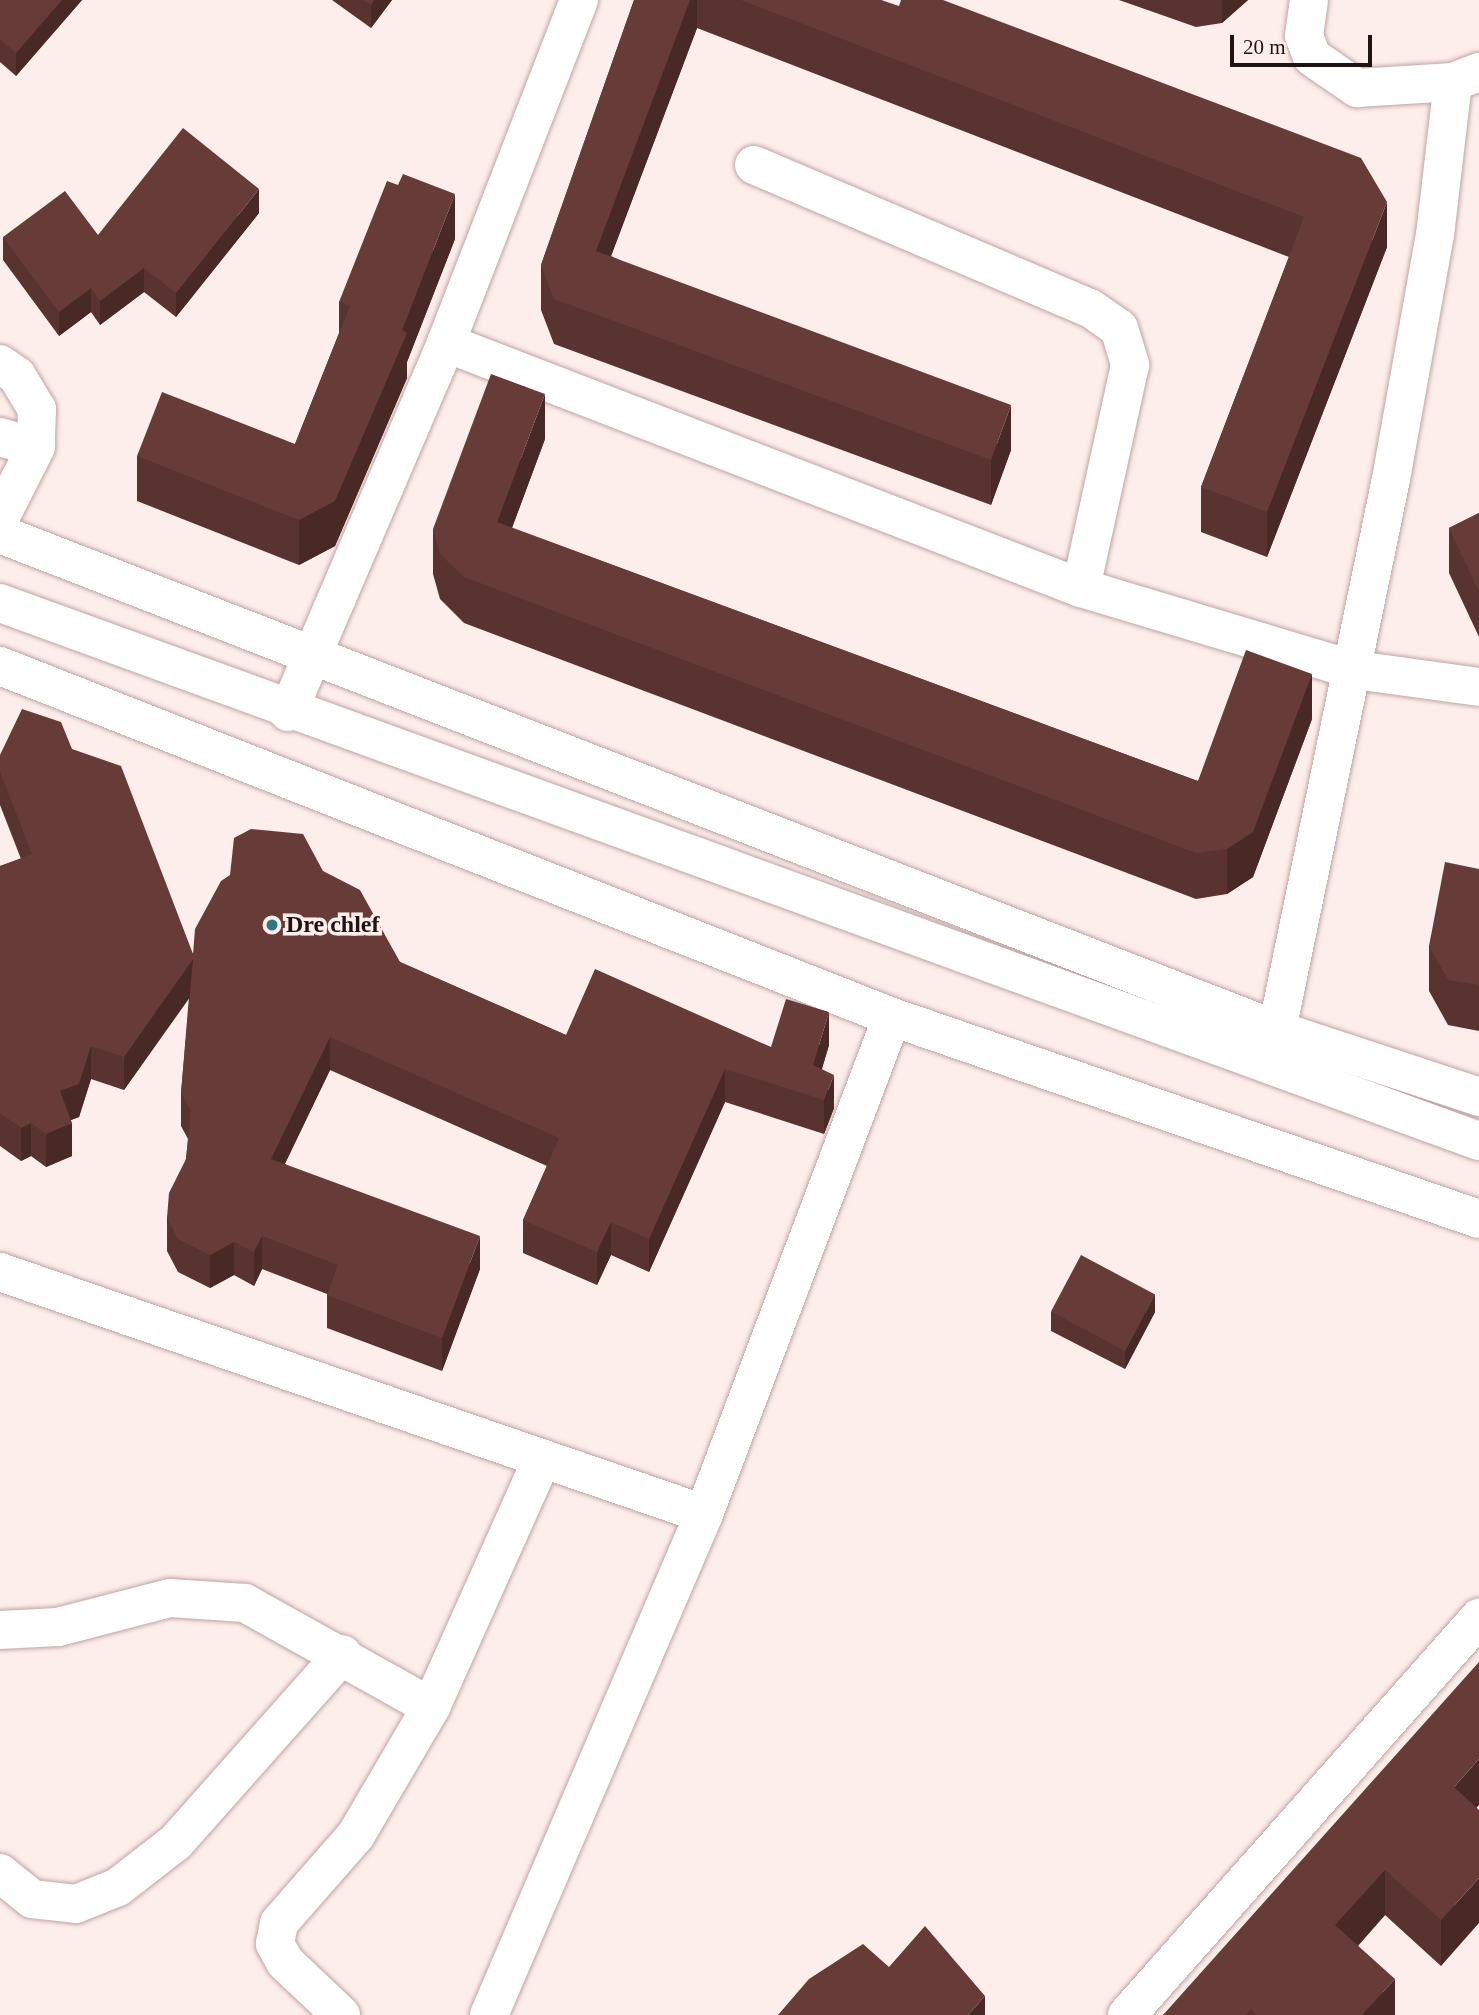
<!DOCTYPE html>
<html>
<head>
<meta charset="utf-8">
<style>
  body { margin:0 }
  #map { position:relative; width:1479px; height:2015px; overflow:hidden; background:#fdedeb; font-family:"Times New Roman",serif }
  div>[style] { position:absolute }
  .roads { filter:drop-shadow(0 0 2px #bfa5a3) drop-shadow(0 0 2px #bfa5a3) }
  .street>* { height:38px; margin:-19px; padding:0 19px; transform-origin:19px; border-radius:19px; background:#fff }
  .secondary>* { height:38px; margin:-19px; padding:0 19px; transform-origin:19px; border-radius:19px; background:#fff }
  .wall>* { inset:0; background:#59332f }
  .shaded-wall>* { inset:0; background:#482926 }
  .building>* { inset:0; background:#673b37; transform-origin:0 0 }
  .dots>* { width:19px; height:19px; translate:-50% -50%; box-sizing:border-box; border:4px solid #fdedeb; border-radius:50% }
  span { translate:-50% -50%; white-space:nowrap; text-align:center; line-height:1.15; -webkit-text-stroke:7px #fdedeb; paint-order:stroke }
  .poi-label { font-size:24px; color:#1d1413; font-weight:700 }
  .left { translate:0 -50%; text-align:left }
  .scale { position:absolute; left:1230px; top:35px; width:142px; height:32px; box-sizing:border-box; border:4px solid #1d1413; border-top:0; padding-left:9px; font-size:21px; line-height:24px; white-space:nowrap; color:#1d1413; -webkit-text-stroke:5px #fdedeb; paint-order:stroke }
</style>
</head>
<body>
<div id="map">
  <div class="roads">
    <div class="street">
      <div style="left:1309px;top:0;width:36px;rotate:98deg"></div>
      <div style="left:1304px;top:36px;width:22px;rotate:69deg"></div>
      <div style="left:1312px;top:57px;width:55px;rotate:34.6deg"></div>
      <div style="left:1357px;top:88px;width:96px;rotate:-3.6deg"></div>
      <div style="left:1453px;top:82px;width:28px;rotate:-21deg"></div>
      <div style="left:754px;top:165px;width:365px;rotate:23.1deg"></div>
      <div style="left:1090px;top:308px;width:35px;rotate:35deg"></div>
      <div style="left:1119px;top:328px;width:39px;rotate:73deg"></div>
      <div style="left:1130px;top:365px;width:228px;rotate:102.4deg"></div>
      <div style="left:446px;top:343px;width:681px;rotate:21.1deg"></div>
      <div style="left:1081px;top:588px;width:286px;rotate:16.7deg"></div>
      <div style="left:1355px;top:670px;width:125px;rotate:7.8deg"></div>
      <div style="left:0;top:364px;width:21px;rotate:35deg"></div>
      <div style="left:17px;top:376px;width:39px;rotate:59deg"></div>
      <div style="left:37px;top:409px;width:38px;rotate:92deg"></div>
      <div style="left:0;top:437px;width:37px;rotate:16deg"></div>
      <div style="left:36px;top:447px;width:80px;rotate:116.9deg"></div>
      <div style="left:0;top:666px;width:959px;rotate:21.48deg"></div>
      <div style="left:892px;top:1017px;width:621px;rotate:18.99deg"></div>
      <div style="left:288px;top:712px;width:401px;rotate:-66.8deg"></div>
      <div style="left:446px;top:343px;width:368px;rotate:-68.8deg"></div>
      <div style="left:1277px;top:1030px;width:563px;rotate:-78.31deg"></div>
      <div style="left:1391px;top:479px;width:248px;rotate:-79.8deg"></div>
      <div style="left:1435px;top:235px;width:154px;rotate:-83.3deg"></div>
      <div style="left:0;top:1272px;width:744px;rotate:18.97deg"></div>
      <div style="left:0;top:1630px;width:58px;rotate:-3deg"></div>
      <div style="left:58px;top:1627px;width:116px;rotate:-14.5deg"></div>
      <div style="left:170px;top:1598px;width:75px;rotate:3.8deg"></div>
      <div style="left:245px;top:1603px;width:213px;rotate:29.2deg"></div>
      <div style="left:0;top:1873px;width:41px;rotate:39.1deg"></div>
      <div style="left:32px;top:1899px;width:44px;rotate:6.5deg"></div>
      <div style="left:76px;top:1904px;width:45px;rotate:-22deg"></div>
      <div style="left:118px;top:1887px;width:73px;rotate:-37.8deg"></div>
      <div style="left:176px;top:1842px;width:251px;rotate:-48.4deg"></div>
      <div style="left:341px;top:2015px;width:77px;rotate:-136.6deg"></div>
      <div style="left:285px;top:1962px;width:21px;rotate:-119deg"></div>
      <div style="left:275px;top:1944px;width:21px;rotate:-79deg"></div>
      <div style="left:279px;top:1923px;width:117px;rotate:-48.8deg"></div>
      <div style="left:356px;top:1835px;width:148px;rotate:-59.6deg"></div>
      <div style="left:431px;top:1707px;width:269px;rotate:-65.9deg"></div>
      <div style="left:489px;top:2015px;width:545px;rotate:-66.77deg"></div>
      <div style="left:704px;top:1514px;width:531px;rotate:-69.28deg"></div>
      <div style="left:1127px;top:2015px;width:531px;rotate:-48.44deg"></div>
    </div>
    <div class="secondary">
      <div style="left:0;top:534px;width:1370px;rotate:21.23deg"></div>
      <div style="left:1277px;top:1030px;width:213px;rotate:18.3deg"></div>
      <div style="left:0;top:603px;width:1574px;rotate:19.99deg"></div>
    </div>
  </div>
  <div class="wall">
    <div style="clip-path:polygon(0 0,82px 0,16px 76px,0 62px)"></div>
    <div style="clip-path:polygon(332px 0,392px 0,371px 28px)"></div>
    <div style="clip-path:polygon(634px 0,881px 0,1387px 247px,1267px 557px,1201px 532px,1201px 487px,1289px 257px,697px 28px,611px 256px,1011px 450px,991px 505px,554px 344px,541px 310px,541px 265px)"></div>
    <div style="clip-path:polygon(1119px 0,1248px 0,1222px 23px,1196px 27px)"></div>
    <div style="clip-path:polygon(259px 213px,176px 317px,144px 292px,100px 325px,91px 312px,59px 336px,3px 260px,3px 237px,98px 235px)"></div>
    <div style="clip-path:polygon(455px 239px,407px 362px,407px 378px,335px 546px,299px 565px,137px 501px,137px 456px,295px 444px,339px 333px,339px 302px)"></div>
    <div style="clip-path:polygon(545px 439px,512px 528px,1198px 781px,1312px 719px,1253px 877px,1227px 894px,1196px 899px,464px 623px,440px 599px,433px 574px,433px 529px)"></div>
    <div style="clip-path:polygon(1479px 513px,1479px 637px,1449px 573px,1449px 528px)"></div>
    <div style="clip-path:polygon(72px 749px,193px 954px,323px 871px,400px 962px,566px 1035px,771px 1047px,829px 1045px,822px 1069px,834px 1108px,824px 1134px,725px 1102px,649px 1272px,611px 1255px,597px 1285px,523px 1253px,523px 1220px,547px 1166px,330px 1070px,285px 1164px,480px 1269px,442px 1371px,327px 1328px,327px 1294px,262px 1269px,254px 1286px,234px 1275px,210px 1288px,178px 1272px,167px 1251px,167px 1218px,186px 1159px,188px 1139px,181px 1126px,181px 1093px,189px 997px,124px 1090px,91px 1079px,79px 1117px,71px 1120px,72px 1156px,46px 1167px,31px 1156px,21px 1161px,0 1146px,0 866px,21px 859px,0 805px,0 755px)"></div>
    <div style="clip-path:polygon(1479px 869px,1479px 1031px,1448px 1025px,1429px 991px,1429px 946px)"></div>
    <div style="clip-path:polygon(1051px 1312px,1155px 1312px,1125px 1369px,1051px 1331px)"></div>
    <div style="clip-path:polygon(1476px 1808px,1441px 1966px,1385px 1915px,1358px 1946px,1395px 2015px,1163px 2015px)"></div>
  </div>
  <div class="shaded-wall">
    <div style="clip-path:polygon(62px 0,82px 0,16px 76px,16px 53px)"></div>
    <div style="clip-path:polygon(374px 0,392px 0,371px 28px,371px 5px)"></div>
    <div style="clip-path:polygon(690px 0,697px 0,697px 28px,596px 296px,596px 251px)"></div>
    <div style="clip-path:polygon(1222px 0,1248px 0,1222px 23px)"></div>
    <div style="clip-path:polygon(259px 189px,259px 213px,176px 317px,176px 293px)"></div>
    <div style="clip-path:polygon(455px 194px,455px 239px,407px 362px,407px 378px,335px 546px,299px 565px,299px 520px,402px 330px)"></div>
    <div style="clip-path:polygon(1387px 202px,1387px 247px,1267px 557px,1267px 512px)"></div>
    <div style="clip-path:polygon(144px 268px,144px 292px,100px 325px,100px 301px)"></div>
    <div style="clip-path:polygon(91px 288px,91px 312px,59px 336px,59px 312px)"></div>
    <div style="clip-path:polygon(545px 394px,545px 439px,497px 568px,497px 522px)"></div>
    <div style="clip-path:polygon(1011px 405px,1011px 450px,991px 505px,991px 460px)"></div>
    <div style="clip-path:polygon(1312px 674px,1312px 719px,1253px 877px,1227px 894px,1227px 849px)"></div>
    <div style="clip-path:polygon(193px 959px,193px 993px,124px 1090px,124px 1057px)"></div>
    <div style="clip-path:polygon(829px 1012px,829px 1045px,813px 1098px,813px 1065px)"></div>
    <div style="clip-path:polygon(330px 1037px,330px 1070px,271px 1192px,271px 1159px)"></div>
    <div style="clip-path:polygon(91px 1046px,91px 1079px,79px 1117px,60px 1124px,60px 1091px)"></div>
    <div style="clip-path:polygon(725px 1069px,725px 1102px,649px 1272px,649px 1239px)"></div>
    <div style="clip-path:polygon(834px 1075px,834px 1108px,824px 1134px,824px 1100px)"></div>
    <div style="clip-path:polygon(31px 1123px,31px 1156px,21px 1161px,21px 1128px)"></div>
    <div style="clip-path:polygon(72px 1123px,72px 1156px,46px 1167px,46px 1134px)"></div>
    <div style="clip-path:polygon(611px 1222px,611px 1255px,597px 1285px,597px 1252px)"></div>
    <div style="clip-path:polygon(262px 1236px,262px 1269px,254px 1286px,254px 1252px)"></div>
    <div style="clip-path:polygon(480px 1236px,480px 1269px,442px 1371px,442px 1338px)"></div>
    <div style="clip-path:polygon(234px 1242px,234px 1275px,210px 1288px,210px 1255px)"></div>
    <div style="clip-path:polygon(1155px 1294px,1155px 1312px,1125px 1369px,1125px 1351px)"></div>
    <div style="clip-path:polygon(1479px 1759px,1479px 1805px,1454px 1833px,1454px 1787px)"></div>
    <div style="clip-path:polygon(1385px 1870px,1385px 1915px,1335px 1971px,1335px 1925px)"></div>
    <div style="clip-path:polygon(1479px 1878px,1479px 1923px,1441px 1966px,1441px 1920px)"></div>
    <div style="clip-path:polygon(1395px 1979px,1395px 2015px,1362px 2015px)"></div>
    <div style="clip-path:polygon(985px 1996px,985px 2015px,968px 2015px)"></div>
  </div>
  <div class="building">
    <div style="clip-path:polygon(0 0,62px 0,16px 53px,0 39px)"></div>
    <div style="clip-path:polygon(363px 0,374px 0,371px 5px)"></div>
    <div style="clip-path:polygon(634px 0,690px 0,596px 251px,1011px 405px,991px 460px,554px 299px,541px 265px)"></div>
    <div style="clip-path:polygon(741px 0,881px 0,899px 6px,901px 0,943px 0,1361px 158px,1387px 202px,1267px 512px,1201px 487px,1304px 217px)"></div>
    <div style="clip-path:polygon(183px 128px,259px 189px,176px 293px,144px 268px,100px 301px,91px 288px,59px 312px,3px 237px,65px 191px,98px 235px)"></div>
    <div style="clip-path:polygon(403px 174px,455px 194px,402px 330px,407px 333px,335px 501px,299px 520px,137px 456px,162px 392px,295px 444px,350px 306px,339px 302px,387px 181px,398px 185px)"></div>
    <div style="clip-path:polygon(491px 374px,545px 394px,497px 522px,1198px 781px,1246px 650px,1312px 674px,1253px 832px,1227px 849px,1196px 853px,464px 577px,440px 554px,433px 529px)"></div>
    <div style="clip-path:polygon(1479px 513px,1479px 592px,1449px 528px)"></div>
    <div style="clip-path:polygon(22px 709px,61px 722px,72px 749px,121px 766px,193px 954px,195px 929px,221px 881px,230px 875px,234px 838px,251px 829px,303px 834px,323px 871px,360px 890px,400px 962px,566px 1035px,595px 969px,771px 1047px,786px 999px,829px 1012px,813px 1065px,834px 1075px,824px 1100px,725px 1069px,649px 1239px,611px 1222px,597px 1252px,523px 1220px,559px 1138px,330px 1037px,271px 1159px,480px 1236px,442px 1338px,327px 1295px,338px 1265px,262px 1236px,254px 1252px,234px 1242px,210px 1255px,178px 1239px,167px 1218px,169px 1193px,186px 1159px,191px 1111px,181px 1093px,193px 959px,124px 1057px,91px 1046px,79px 1084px,60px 1091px,72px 1123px,46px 1134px,31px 1123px,21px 1128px,0 1113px,0 866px,32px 854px,0 772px,0 755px)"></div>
    <div style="clip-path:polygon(1445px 862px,1479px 869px,1479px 985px,1448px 980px,1429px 946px)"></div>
    <div style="left:1081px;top:1255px;width:84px;height:64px;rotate:28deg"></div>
    <div style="clip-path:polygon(1479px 1662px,1479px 1759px,1454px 1787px,1479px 1810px,1479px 1878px,1441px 1920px,1385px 1870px,1335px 1925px,1395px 1979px,1362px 2015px,1257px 2015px,1251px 2009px,1246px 2015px,1163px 2015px)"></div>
    <div style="clip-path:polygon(925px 1926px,985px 1996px,968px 2015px,778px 2015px,809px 1979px,863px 1944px,889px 1967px)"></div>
  </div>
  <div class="dots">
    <div style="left:272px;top:925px;background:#2e777e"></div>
  </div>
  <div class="poi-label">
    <span class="left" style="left:286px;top:925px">Dre chlef</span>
  </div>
  <div class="scale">20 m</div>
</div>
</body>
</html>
